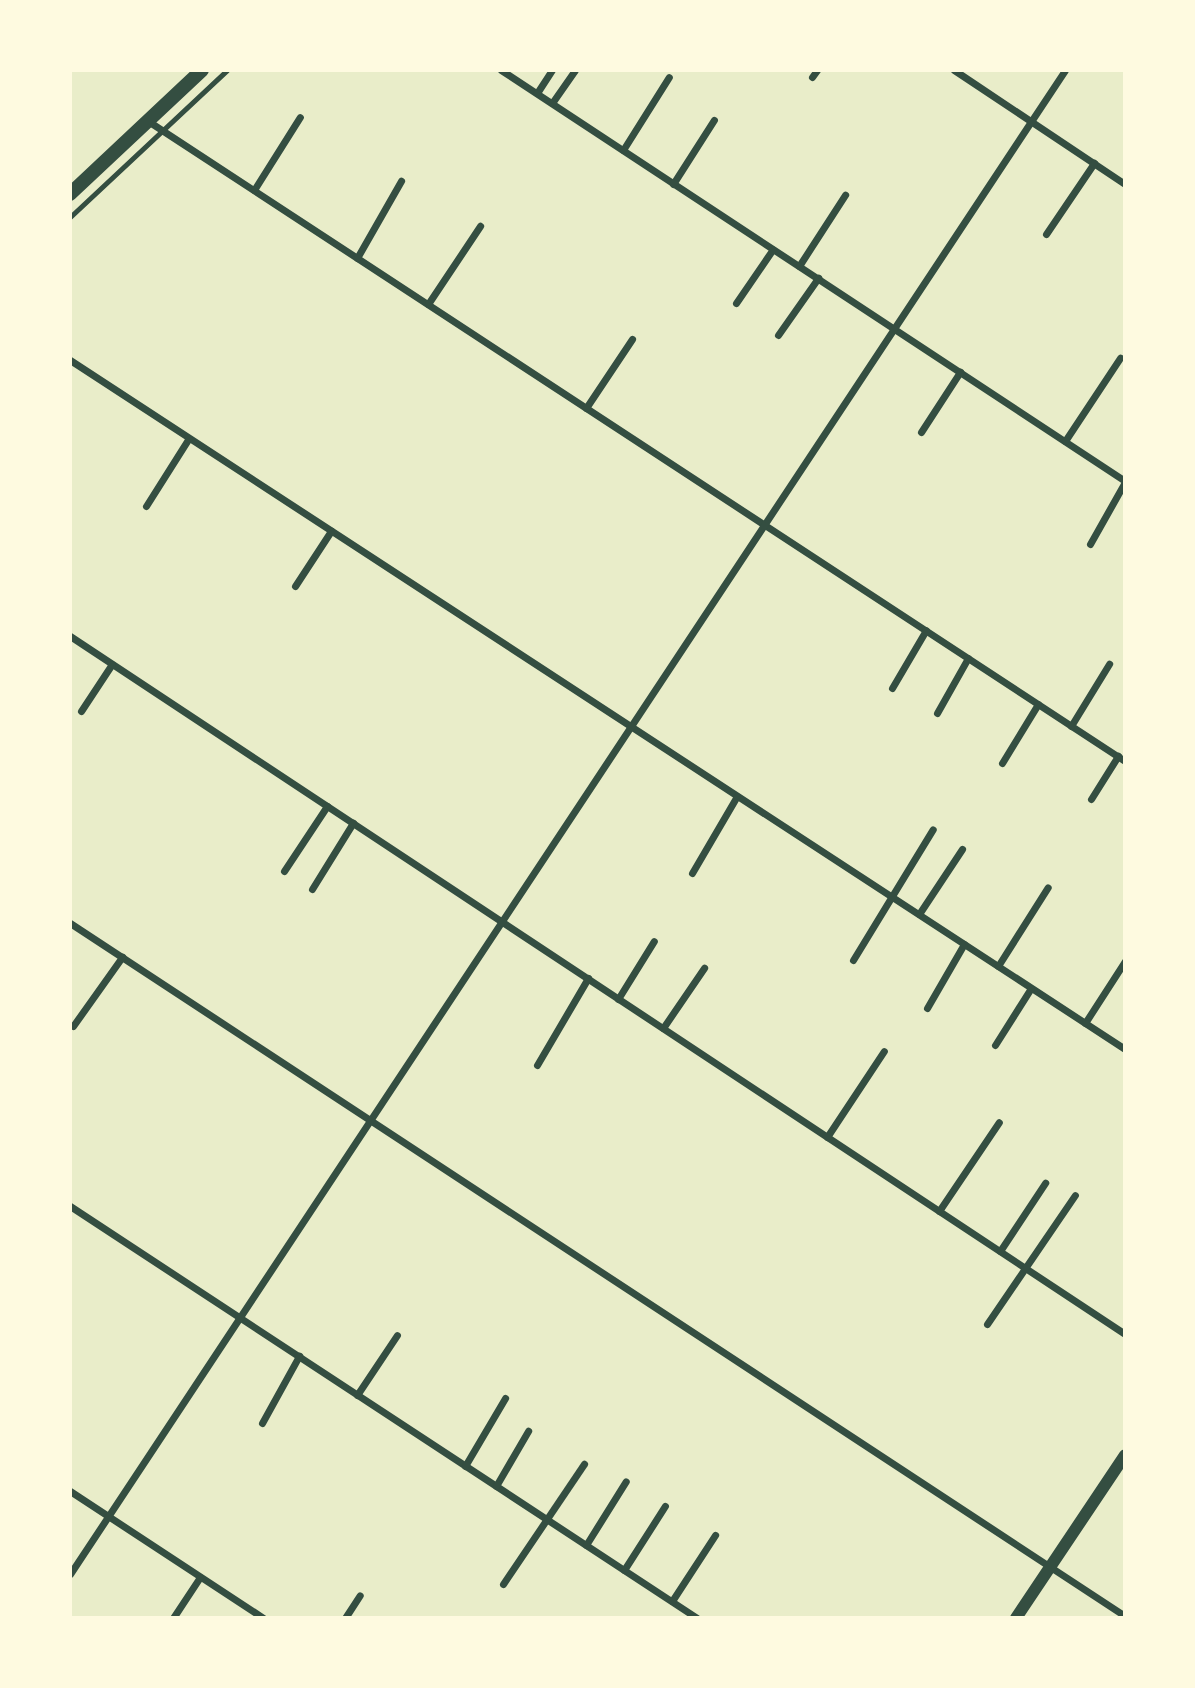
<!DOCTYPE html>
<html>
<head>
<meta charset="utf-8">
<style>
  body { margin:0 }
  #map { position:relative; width:1195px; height:1688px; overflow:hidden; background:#e9edc9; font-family:"Golos Text",sans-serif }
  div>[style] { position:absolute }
  .service>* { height:5px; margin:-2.5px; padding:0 2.5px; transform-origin:2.5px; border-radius:2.5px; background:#344e41 }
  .minor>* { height:7px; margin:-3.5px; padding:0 3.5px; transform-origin:3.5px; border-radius:3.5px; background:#344e41 }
  .tertiary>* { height:12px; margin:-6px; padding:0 6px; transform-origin:6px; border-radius:6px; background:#344e41 }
  .secondary>* { height:14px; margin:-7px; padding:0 7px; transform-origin:7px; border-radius:7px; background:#344e41 }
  span { translate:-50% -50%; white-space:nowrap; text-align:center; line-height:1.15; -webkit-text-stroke:5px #fefae0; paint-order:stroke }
  .frame { position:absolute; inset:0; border:72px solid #fefae0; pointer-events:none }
</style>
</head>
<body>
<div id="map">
  <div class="service">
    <div style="left:70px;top:217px;width:215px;rotate:-43.1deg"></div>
  </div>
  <div class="minor">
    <div style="left:501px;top:70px;width:747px;rotate:33.37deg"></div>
    <div style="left:954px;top:70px;width:206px;rotate:33.7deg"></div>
    <div style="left:812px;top:77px;width:9px;rotate:-54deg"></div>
    <div style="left:537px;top:93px;width:27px;rotate:-57deg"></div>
    <div style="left:552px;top:103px;width:40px;rotate:-55.1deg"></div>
    <div style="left:148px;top:121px;width:1168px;rotate:33.23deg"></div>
    <div style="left:623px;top:150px;width:86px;rotate:-57.8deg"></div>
    <div style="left:673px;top:184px;width:76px;rotate:-57.4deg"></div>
    <div style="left:254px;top:190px;width:86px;rotate:-57.8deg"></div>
    <div style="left:1046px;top:234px;width:86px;rotate:-55.9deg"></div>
    <div style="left:357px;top:258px;width:89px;rotate:-60.3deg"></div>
    <div style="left:799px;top:266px;width:85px;rotate:-57.1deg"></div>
    <div style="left:736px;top:303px;width:65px;rotate:-55.6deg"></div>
    <div style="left:428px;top:304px;width:94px;rotate:-56.3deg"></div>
    <div style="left:778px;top:335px;width:70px;rotate:-54.9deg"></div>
    <div style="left:70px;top:360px;width:1260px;rotate:33.15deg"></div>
    <div style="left:586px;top:408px;width:83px;rotate:-56.3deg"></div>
    <div style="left:921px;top:432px;width:72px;rotate:-57deg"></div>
    <div style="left:1065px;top:441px;width:100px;rotate:-56.5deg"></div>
    <div style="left:146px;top:506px;width:80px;rotate:-57.7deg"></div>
    <div style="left:1090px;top:544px;width:71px;rotate:-60.6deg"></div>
    <div style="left:295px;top:586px;width:66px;rotate:-56.8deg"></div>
    <div style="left:70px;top:636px;width:1265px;rotate:33.49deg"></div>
    <div style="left:892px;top:688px;width:67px;rotate:-59.6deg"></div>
    <div style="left:81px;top:711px;width:56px;rotate:-56.6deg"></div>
    <div style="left:937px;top:713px;width:63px;rotate:-60.6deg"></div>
    <div style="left:1071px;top:726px;width:73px;rotate:-58.5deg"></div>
    <div style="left:1002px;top:763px;width:69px;rotate:-58.6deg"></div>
    <div style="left:1091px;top:799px;width:51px;rotate:-57.9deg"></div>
    <div style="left:284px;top:871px;width:78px;rotate:-56.5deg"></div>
    <div style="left:692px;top:873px;width:89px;rotate:-59.7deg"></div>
    <div style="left:312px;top:889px;width:78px;rotate:-58.2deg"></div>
    <div style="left:919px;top:914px;width:78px;rotate:-56.5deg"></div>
    <div style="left:70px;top:923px;width:1262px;rotate:33.3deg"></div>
    <div style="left:853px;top:960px;width:153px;rotate:-58.6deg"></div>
    <div style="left:998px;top:966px;width:93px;rotate:-57.7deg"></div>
    <div style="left:618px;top:999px;width:68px;rotate:-58.2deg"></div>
    <div style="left:927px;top:1008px;width:74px;rotate:-60deg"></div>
    <div style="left:1085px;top:1023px;width:74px;rotate:-57.2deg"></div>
    <div style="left:73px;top:1026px;width:85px;rotate:-54.6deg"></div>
    <div style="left:663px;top:1028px;width:73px;rotate:-55.7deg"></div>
    <div style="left:995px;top:1045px;width:67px;rotate:-57.7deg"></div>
    <div style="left:537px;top:1065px;width:101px;rotate:-59.6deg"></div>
    <div style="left:827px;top:1137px;width:103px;rotate:-56.5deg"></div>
    <div style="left:70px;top:1206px;width:750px;rotate:33.31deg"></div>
    <div style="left:939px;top:1211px;width:107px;rotate:-56deg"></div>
    <div style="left:1000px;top:1251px;width:82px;rotate:-56.5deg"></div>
    <div style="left:987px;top:1324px;width:156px;rotate:-55.7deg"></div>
    <div style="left:357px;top:1395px;width:72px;rotate:-56.3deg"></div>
    <div style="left:262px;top:1423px;width:77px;rotate:-61.1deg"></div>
    <div style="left:465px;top:1466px;width:79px;rotate:-59.5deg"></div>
    <div style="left:496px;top:1486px;width:64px;rotate:-59.8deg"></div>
    <div style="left:70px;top:1491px;width:231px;rotate:33.3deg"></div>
    <div style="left:586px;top:1545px;width:75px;rotate:-58deg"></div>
    <div style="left:624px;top:1570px;width:76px;rotate:-57.4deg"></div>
    <div style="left:70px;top:1574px;width:1803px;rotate:-56.51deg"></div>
    <div style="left:503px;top:1584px;width:145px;rotate:-56deg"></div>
    <div style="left:672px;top:1601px;width:79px;rotate:-56.9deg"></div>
    <div style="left:173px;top:1618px;width:49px;rotate:-56.6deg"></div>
    <div style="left:345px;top:1618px;width:27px;rotate:-57deg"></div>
  </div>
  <div class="tertiary">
    <div style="left:1016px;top:1618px;width:196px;rotate:-56.2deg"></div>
  </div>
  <div class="secondary">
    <div style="left:70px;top:194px;width:181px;rotate:-43.2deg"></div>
  </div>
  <div class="frame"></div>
</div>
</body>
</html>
